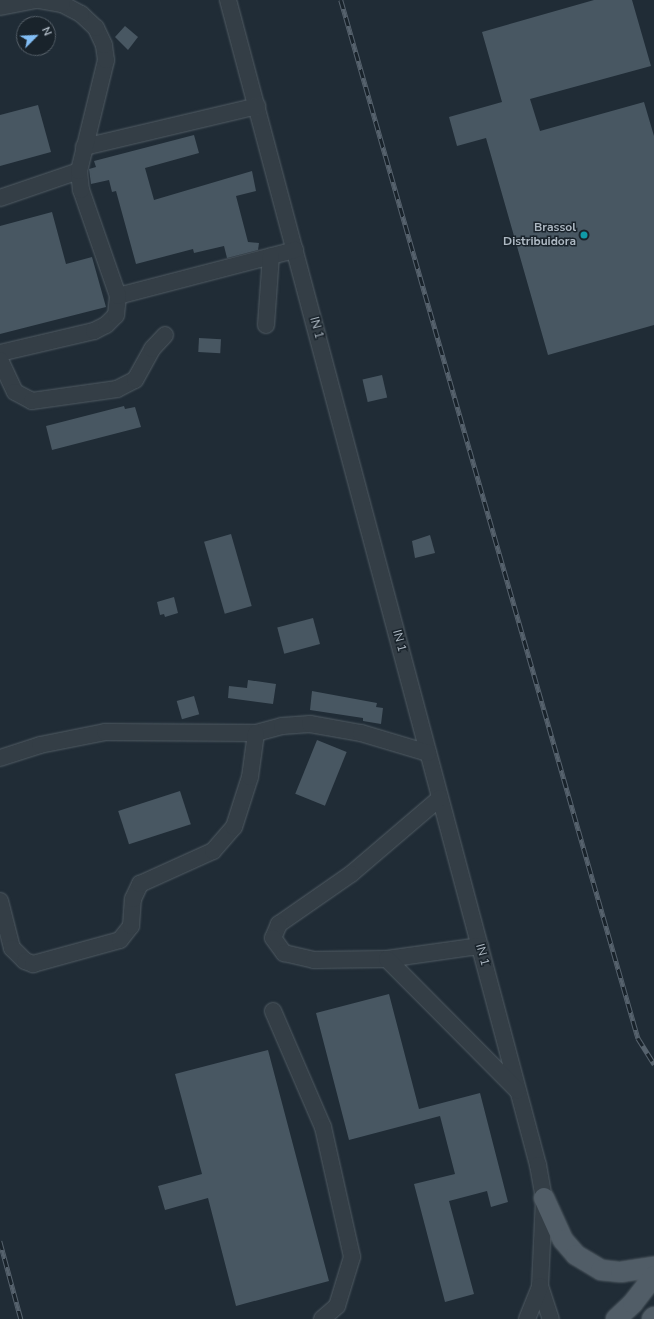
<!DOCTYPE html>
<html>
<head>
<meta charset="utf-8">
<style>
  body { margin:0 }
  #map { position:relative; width:654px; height:1319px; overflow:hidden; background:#202c36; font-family:"Nunito Sans",sans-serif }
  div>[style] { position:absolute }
  .building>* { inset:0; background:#485762; transform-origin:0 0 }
  .roads { filter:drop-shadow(0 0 1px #515c64) drop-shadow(0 0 1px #515c64) }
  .minor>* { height:16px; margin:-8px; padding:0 8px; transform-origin:8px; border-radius:8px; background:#343e46 }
  .major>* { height:20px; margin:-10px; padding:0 10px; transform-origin:10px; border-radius:10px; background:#515d67 }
  .rail>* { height:4.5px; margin-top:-2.25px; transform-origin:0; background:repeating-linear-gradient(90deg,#19232b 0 9px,#56626d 0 18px); box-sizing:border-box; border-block:1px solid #56626d }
  .dots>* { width:11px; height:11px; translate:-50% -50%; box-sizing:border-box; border:2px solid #19232b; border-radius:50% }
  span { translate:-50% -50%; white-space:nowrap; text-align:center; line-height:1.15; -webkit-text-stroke:3px #19232b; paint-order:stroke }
  .poi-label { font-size:12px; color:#aeb9c3; font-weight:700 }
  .right { translate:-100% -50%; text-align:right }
  .street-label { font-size:12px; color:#aeb9c3 }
  .north { position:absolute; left:16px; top:16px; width:40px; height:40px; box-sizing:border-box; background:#19232b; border:1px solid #555f68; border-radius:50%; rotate:66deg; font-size:11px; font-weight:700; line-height:16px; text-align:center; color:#aeb9c3 }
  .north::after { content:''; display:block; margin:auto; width:14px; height:18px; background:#82bdf4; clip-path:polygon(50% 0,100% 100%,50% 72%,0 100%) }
</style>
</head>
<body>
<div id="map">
  <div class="building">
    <div style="clip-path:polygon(594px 0,632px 0,651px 66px,530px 99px,540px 131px,644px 102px,654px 136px,654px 325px,548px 355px,486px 138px,457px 146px,449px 117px,502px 102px,482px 32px)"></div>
    <div style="clip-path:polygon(125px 26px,138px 37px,128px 50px,115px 37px)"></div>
    <div style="clip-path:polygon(38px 105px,51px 152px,0 166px,0 115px)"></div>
    <div style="clip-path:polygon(194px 135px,199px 153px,145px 168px,154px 200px,252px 171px,256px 191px,236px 196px,248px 242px,259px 243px,258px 250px,227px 258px,224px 246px,194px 253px,193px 249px,136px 264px,116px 191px,112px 192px,109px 180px,91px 184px,89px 169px,96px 167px,94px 161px)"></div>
    <div style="clip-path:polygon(52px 212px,66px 264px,92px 257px,106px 307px,0 334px,0 226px)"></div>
    <div style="left:199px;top:338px;width:22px;height:14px;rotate:3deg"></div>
    <div style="left:382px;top:375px;width:23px;height:20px;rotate:77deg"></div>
    <div style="clip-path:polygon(124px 406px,125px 409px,135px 407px,141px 427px,52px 450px,46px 426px)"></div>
    <div style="left:231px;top:534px;width:75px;height:28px;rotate:74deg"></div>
    <div style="clip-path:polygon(430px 535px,435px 553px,415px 558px,412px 541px)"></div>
    <div style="clip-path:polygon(174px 597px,178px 613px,165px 617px,164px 614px,160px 615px,157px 602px)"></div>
    <div style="left:313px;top:618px;width:27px;height:37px;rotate:75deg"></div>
    <div style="clip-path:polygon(248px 680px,276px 684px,273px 704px,228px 698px,229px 686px,247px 688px)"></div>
    <div style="clip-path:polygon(312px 691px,377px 703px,376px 707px,383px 708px,381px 724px,363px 721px,363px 718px,310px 710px)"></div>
    <div style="left:194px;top:696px;width:19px;height:18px;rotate:74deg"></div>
    <div style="left:317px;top:740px;width:32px;height:58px;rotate:22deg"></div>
    <div style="left:180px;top:791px;width:35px;height:65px;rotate:72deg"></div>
    <div style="clip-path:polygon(389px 994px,419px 1109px,480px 1093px,508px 1202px,491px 1207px,487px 1191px,449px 1201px,474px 1294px,445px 1302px,414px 1184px,455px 1174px,440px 1116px,349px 1140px,316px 1013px)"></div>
    <div style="clip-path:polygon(268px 1050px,329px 1281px,236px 1306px,208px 1198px,165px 1210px,158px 1186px,202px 1174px,175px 1074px)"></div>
  </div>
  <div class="roads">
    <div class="minor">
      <div style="left:228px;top:0;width:1206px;rotate:75.1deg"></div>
      <div style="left:538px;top:1165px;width:34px;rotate:80deg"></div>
      <div style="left:544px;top:1198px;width:88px;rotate:92.6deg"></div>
      <div style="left:540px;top:1286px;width:35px;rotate:72deg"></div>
      <div style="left:0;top:7px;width:38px;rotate:-11deg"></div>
      <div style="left:84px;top:147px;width:178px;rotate:-13.3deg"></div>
      <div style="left:0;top:198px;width:83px;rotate:-18.9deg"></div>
      <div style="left:118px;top:296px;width:183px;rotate:-14.6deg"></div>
      <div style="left:266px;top:325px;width:69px;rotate:-85.9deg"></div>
      <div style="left:0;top:353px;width:97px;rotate:-13.2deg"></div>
      <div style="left:94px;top:331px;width:13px;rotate:-27deg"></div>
      <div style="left:106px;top:325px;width:14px;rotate:-45deg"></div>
      <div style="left:116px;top:315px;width:19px;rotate:-84deg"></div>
      <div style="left:118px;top:296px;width:112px;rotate:-109.2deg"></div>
      <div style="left:81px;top:190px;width:19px;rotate:-96deg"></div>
      <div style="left:79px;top:171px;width:114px;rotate:-76.3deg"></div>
      <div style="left:106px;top:60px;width:15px;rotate:-98deg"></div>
      <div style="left:104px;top:45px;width:19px;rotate:-115deg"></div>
      <div style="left:96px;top:28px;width:21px;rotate:-137deg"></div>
      <div style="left:81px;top:14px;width:21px;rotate:-152deg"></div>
      <div style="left:62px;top:4px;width:23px;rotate:-170deg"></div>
      <div style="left:0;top:360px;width:35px;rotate:65deg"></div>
      <div style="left:15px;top:392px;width:19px;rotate:28deg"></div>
      <div style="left:32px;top:401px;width:86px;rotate:-8deg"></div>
      <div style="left:117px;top:389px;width:20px;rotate:-27deg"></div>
      <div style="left:135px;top:380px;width:35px;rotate:-61deg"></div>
      <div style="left:152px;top:349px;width:19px;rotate:-47deg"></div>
      <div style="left:0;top:758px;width:42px;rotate:-18deg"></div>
      <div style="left:40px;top:745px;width:66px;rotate:-11.3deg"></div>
      <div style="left:105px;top:732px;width:151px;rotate:0.4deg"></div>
      <div style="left:256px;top:733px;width:27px;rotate:-15deg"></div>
      <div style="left:282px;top:726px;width:28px;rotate:-4deg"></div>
      <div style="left:310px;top:724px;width:52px;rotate:10deg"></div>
      <div style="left:361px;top:733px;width:70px;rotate:16.6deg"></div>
      <div style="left:440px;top:798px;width:117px;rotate:139.5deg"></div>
      <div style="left:351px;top:874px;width:88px;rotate:145.2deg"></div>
      <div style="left:279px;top:924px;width:15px;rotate:113deg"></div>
      <div style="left:273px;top:938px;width:19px;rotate:54deg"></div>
      <div style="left:284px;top:953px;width:31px;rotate:13deg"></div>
      <div style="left:314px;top:960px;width:73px;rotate:-0.8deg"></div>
      <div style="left:387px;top:959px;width:94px;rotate:-8deg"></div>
      <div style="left:0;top:901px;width:49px;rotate:75.7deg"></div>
      <div style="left:12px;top:948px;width:18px;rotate:45deg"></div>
      <div style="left:25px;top:961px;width:9px;rotate:21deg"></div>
      <div style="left:33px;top:964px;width:90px;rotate:-15.4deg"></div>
      <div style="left:120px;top:940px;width:18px;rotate:-52deg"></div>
      <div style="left:131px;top:926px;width:27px;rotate:-86deg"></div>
      <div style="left:133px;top:899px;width:17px;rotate:-65deg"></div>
      <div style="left:140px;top:884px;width:80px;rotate:-24.3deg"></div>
      <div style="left:213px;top:851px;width:32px;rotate:-49deg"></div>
      <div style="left:234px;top:827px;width:52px;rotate:-72.3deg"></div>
      <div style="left:250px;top:777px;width:44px;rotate:-82.2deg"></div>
      <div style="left:387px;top:959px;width:185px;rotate:45.2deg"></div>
      <div style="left:273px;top:1011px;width:126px;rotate:66.7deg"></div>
      <div style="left:323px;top:1127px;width:133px;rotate:77.4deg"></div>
      <div style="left:352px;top:1257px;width:51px;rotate:107deg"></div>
      <div style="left:337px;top:1306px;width:20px;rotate:139deg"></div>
      <div style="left:527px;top:1319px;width:35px;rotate:-68deg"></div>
    </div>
    <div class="major">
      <div style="left:544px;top:1198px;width:46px;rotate:65.7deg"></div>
      <div style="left:563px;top:1240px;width:20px;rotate:49deg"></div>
      <div style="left:576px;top:1255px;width:29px;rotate:31deg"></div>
      <div style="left:601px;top:1270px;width:20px;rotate:6deg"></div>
      <div style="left:621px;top:1272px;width:33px;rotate:-9deg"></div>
      <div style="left:616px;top:1319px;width:23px;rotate:-43deg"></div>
      <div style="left:633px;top:1303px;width:34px;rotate:-52deg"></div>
      <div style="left:652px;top:1319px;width:3px;rotate:-45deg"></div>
    </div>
  </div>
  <div class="rail">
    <div style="left:341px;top:0;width:1080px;rotate:74.03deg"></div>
    <div style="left:638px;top:1038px;width:31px;rotate:58deg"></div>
    <div style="left:0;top:1241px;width:81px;rotate:74.9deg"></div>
  </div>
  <div class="dots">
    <div style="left:584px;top:235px;background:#0f9aa8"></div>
  </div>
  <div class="poi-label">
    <span class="right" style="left:576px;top:235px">Brassol<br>Distribuidora</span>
  </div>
  <div class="street-label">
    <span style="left:316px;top:328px;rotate:75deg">IN 1</span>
    <span style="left:399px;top:641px;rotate:75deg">IN 1</span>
    <span style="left:482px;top:955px;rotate:75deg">IN 1</span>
  </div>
  <div class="north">N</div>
</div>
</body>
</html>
